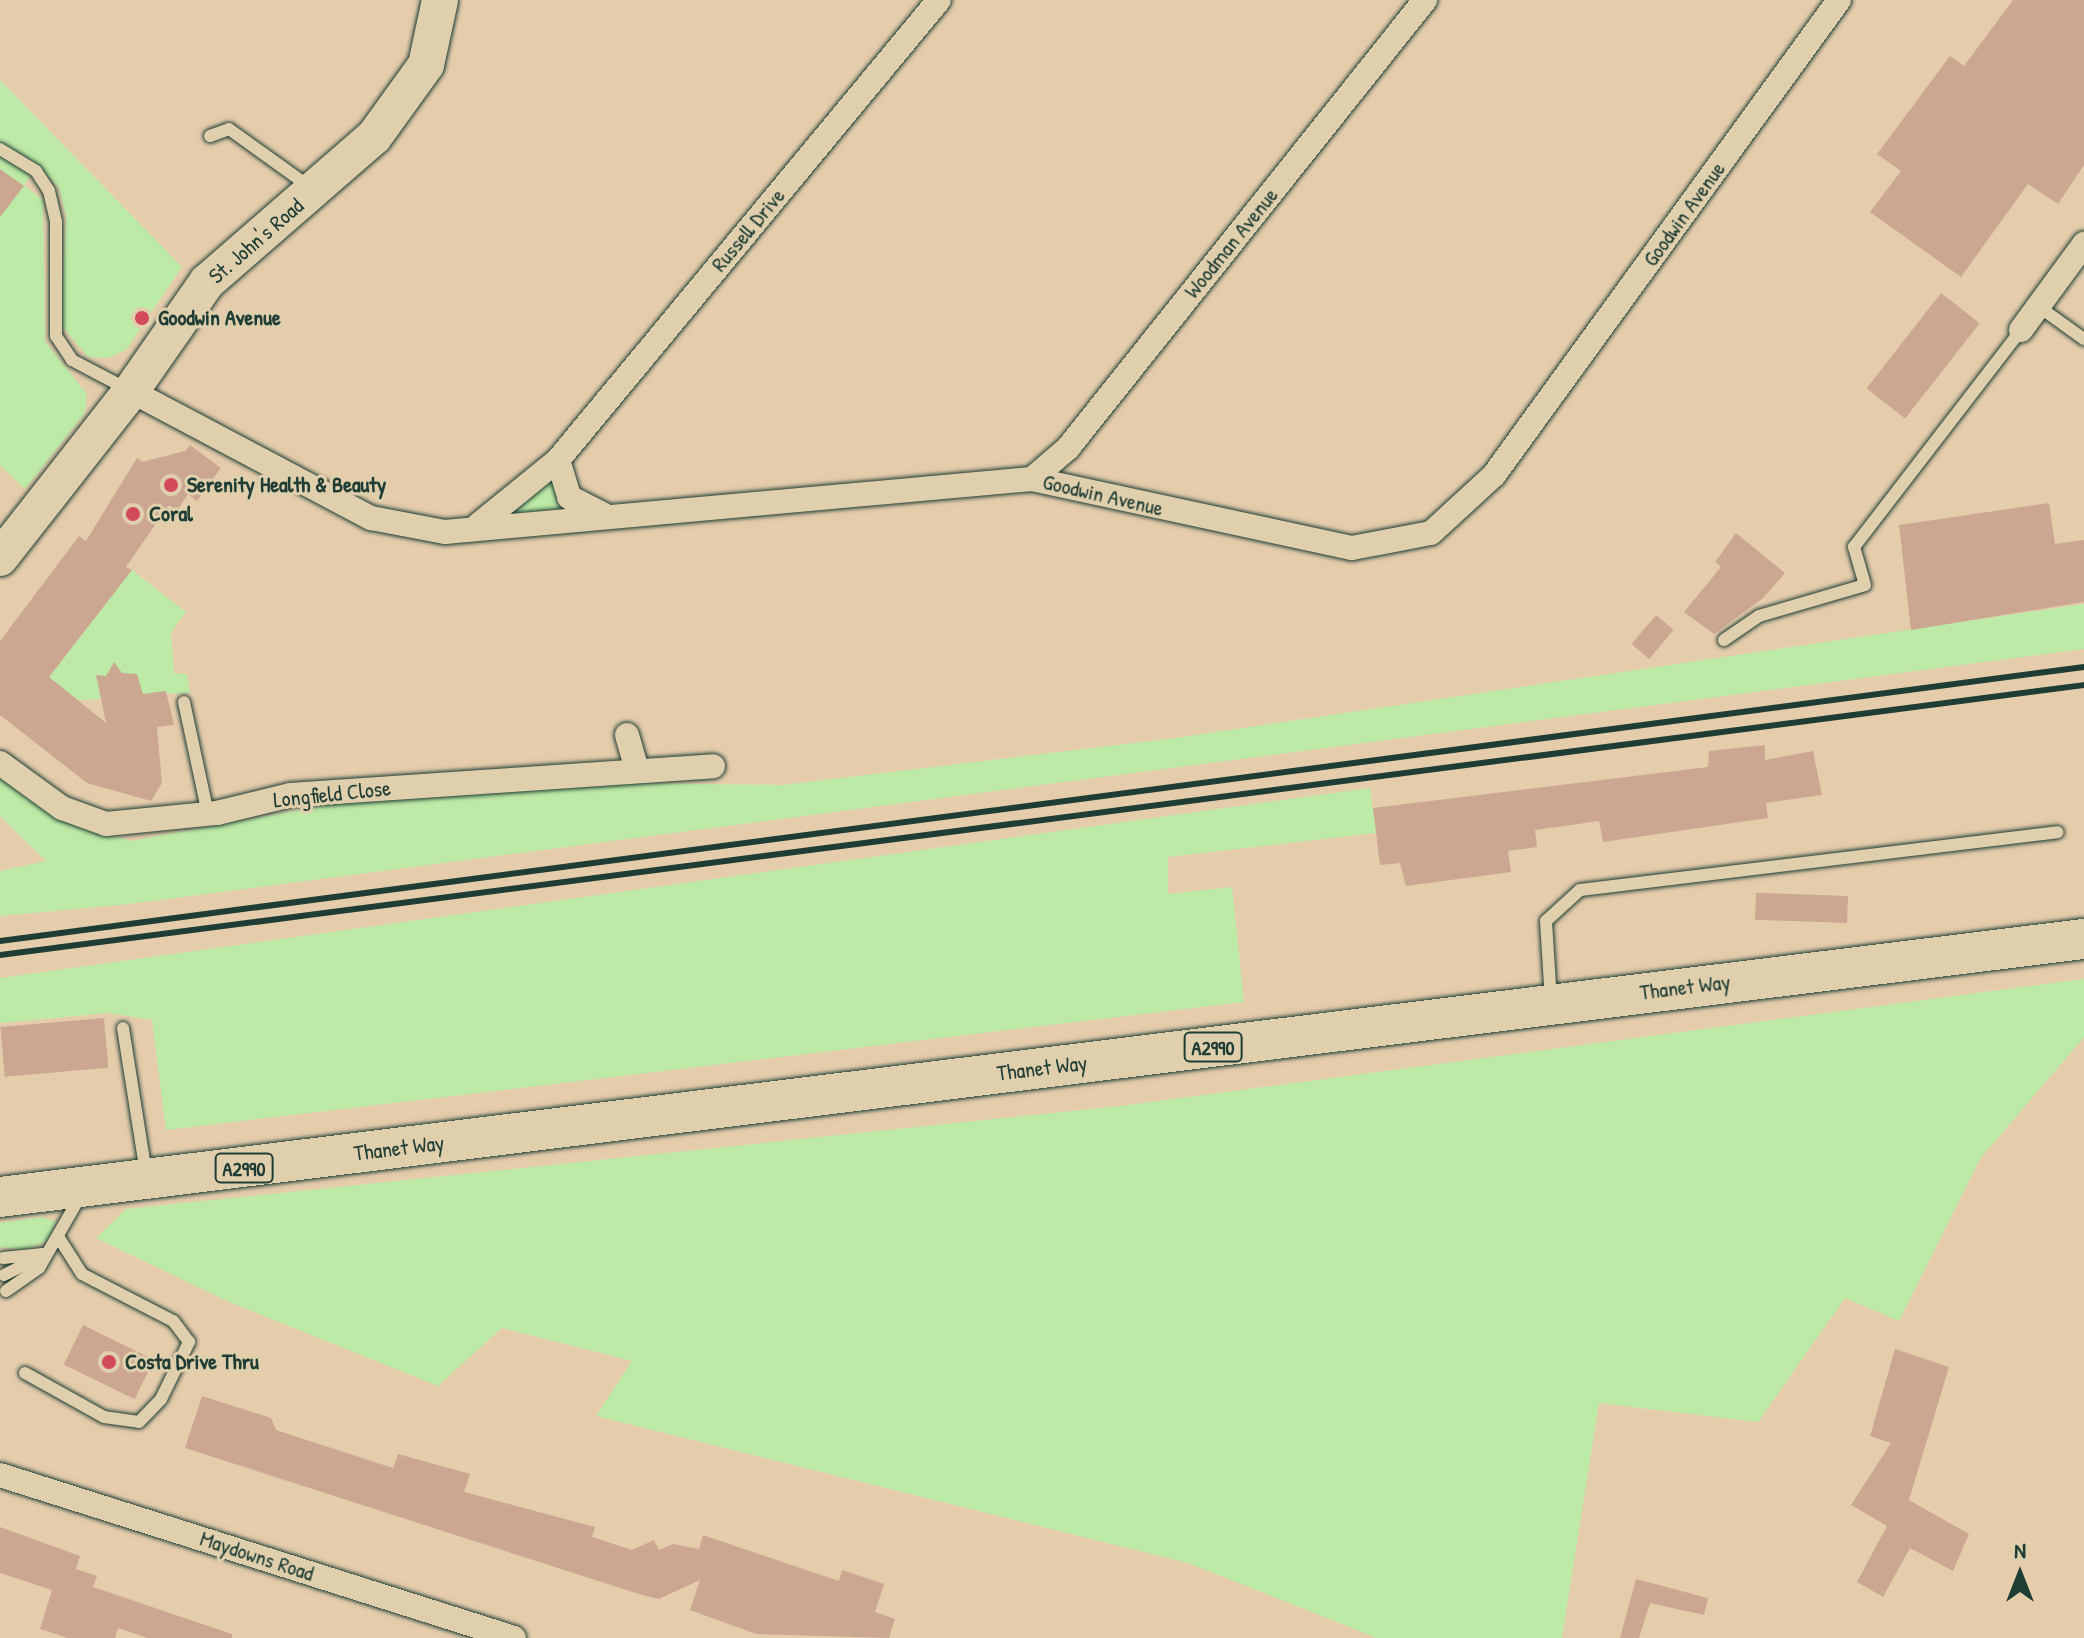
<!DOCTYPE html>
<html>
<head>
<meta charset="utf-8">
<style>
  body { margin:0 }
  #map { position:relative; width:2084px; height:1638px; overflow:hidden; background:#e5cdac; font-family:"Patrick Hand",sans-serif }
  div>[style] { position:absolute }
  .green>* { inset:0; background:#beeaa7 }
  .building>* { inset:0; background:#cba792; transform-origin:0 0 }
  .roads { filter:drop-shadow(0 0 2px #1f3d34) drop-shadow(0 0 2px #1f3d34) }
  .service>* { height:12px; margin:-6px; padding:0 6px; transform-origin:6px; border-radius:6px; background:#e0cfac }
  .minor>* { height:24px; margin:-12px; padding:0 12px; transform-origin:12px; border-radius:12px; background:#e0cfac }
  .secondary>* { height:36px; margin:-18px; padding:0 18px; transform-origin:18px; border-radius:18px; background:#e0cfac }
  .primary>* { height:40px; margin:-20px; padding:0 20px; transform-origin:20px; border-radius:20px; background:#e0cfac }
  .rail>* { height:6px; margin:-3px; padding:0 3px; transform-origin:3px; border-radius:3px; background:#1f3d34 }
  .dots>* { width:22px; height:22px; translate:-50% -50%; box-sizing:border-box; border:4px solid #e0cfac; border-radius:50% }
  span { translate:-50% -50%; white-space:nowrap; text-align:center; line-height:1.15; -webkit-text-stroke:6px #e0cfac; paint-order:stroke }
  .shield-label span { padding:2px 6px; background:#e0cfac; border:2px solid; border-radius:6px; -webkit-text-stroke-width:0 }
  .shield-label { font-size:20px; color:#1f3d34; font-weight:700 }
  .street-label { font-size:22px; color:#1f3d34 }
  .poi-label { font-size:22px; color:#1f3d34; font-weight:700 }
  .left { translate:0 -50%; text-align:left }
  .north { position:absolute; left:1980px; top:1534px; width:80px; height:80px; -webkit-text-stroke:6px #e0cfac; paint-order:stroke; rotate:0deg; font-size:22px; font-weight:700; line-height:32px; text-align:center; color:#1f3d34 }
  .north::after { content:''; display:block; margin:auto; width:28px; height:36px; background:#1f3d34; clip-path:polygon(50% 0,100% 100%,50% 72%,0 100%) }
</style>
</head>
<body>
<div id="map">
  <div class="green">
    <div style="clip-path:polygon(0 80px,182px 267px,126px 350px,108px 358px,88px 357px,61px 325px,66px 215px,59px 188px,38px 166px,24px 185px,43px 200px,45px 341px,87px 394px,85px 413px,25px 489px,0 465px,0 217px,23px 186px,0 169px)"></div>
    <div style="clip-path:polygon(558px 460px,560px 482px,604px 515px,478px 525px)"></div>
    <div style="clip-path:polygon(132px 570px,186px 612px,171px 632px,174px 673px,187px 674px,190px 693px,143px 694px,97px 675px,101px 699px,78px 700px,49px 677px)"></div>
    <div style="clip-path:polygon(2084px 604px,2084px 649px,129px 904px,0 916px,0 871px,46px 861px,0 816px,0 774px,74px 824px,131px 841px,343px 802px,611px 783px,782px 785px,1168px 739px)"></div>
    <div style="clip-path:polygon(1370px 788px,1376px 833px,1168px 857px,1168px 894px,1232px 887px,1244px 1002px,166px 1130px,152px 1020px,109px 1013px,0 1023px,0 978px)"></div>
    <div style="clip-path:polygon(2084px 979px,2084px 1037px,1980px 1159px,1899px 1321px,1845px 1298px,1758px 1422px,1599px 1403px,1562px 1638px,1377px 1638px,1188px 1563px,596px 1416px,632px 1361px,502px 1328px,438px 1386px,227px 1301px,96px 1238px,126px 1209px,1120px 1106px)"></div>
    <div style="clip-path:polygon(40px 1217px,56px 1221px,50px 1239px,27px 1250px,0 1247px,0 1223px)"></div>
  </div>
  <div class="building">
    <div style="clip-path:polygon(2013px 0,2084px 0,2084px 165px,2058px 204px,2028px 184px,1961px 277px,1870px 212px,1901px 171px,1877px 154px,1950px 56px,1964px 66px)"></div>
    <div style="clip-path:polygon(0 169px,24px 186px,0 217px)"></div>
    <div style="left:1941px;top:293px;width:49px;height:121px;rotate:38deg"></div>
    <div style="clip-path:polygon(190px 445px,221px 468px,197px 501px,188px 494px,177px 511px,169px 505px,126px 567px,132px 570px,49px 677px,106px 723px,96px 675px,106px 676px,114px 662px,122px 673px,137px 674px,143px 694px,166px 691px,174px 725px,157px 727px,162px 783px,151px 801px,87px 783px,0 715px,0 641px,79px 536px,86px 541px,137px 458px,142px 462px,185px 451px)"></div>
    <div style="clip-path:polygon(2049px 503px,2055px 544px,2084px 540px,2084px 602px,1911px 630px,1899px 525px)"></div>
    <div style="clip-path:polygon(1736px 533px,1785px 573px,1763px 598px,1714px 634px,1684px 612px,1721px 567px,1715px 562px)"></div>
    <div style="left:1656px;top:615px;width:23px;height:38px;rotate:40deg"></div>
    <div style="clip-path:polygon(1765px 745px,1765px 760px,1813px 751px,1822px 795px,1766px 803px,1768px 818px,1603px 842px,1599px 821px,1535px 830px,1537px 847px,1508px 851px,1511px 872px,1406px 886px,1400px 863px,1380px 865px,1373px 808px,1708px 767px,1709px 751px)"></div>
    <div style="left:1848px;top:896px;width:27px;height:92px;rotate:92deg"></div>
    <div style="left:104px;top:1018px;width:50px;height:104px;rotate:85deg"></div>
    <div style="left:83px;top:1325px;width:79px;height:44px;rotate:26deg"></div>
    <div style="clip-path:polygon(1895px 1349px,1949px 1367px,1909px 1500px,1969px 1534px,1953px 1571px,1910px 1548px,1883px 1597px,1857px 1582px,1887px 1526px,1851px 1505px,1891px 1443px,1870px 1436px)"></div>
    <div style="clip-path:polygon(202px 1396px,271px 1418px,276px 1430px,393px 1468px,398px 1454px,470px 1474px,464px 1492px,595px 1527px,592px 1537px,632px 1550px,654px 1540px,659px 1550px,673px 1544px,699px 1549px,703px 1535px,839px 1581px,842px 1570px,884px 1584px,875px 1612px,895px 1619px,889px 1638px,756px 1634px,690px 1610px,700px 1580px,659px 1599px,642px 1595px,185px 1448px)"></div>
    <div style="clip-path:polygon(0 1527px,80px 1556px,76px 1569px,97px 1576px,93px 1587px,232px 1634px,232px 1638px,148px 1638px,118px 1628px,115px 1638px,68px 1638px,40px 1629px,52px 1590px,0 1573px)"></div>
    <div style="clip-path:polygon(1636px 1579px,1708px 1598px,1704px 1615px,1650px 1603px,1639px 1638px,1620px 1638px)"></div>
  </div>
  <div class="roads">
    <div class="service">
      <div style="left:210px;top:136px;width:20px;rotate:-20deg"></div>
      <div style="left:229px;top:129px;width:101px;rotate:35.7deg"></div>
      <div style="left:0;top:149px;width:42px;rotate:31.4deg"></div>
      <div style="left:36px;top:171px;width:24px;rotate:57deg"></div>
      <div style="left:49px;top:191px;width:32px;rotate:77deg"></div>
      <div style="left:56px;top:222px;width:114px;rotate:90deg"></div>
      <div style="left:56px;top:336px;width:29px;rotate:56deg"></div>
      <div style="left:72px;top:360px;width:64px;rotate:27.8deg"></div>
      <div style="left:2038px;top:306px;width:57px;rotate:35.7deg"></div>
      <div style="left:1724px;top:640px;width:42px;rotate:-34.4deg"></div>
      <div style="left:1759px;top:616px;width:110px;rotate:-16.3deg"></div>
      <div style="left:1865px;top:585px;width:40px;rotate:-106deg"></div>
      <div style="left:1854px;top:547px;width:274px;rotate:-52.4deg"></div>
      <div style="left:184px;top:702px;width:115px;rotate:77.9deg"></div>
      <div style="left:1551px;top:1001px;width:80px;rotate:-93.6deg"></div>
      <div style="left:1546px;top:921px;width:46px;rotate:-42.4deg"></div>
      <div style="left:1580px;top:890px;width:481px;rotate:-6.9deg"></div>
      <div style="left:123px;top:1028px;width:147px;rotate:81deg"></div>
      <div style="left:3px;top:1258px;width:40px;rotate:-5.7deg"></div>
      <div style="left:4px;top:1275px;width:45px;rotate:-26.6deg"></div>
      <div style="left:6px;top:1291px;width:40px;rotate:-34.9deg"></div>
      <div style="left:39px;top:1268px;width:84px;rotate:-60.1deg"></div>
      <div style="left:25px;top:1373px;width:90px;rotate:29.1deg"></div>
      <div style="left:104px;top:1417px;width:35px;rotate:8deg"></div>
      <div style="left:139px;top:1422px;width:32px;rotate:-46deg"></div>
      <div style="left:161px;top:1399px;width:64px;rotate:-63.8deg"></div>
      <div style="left:189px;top:1342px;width:26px;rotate:-127deg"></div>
      <div style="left:173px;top:1321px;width:102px;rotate:-152.7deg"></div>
      <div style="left:82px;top:1274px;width:43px;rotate:-122.6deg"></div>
    </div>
    <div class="minor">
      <div style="left:2021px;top:330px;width:107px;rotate:-53.8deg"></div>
      <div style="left:131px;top:391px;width:272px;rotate:27.9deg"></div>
      <div style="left:371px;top:518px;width:75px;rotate:10.7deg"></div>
      <div style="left:445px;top:532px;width:589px;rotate:-5.16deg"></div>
      <div style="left:1032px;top:479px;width:327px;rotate:12.2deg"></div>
      <div style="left:1352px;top:548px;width:80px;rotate:-10.8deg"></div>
      <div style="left:1431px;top:533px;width:86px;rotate:-42.6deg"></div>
      <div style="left:1494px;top:475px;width:587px;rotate:-54.01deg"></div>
      <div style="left:558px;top:460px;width:39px;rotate:73deg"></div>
      <div style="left:569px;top:497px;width:38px;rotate:27deg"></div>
      <div style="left:1032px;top:479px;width:48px;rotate:-40.7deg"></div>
      <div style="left:1068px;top:448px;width:573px;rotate:-51.45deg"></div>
      <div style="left:478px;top:525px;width:103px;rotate:-39.1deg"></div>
      <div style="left:558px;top:460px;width:597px;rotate:-50.37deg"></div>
      <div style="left:627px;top:735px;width:33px;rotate:74deg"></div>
      <div style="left:0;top:763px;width:77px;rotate:36deg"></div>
      <div style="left:62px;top:808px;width:47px;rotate:20deg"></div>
      <div style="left:106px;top:824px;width:112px;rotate:-5.7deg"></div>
      <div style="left:217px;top:813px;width:76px;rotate:-13.7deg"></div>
      <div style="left:291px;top:795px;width:423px;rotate:-3.9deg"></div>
      <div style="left:0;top:1475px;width:539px;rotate:17.59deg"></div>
    </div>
    <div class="secondary">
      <div style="left:0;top:558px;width:212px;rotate:-51.9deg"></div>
      <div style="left:131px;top:391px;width:133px;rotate:-55.1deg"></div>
      <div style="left:207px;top:282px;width:221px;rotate:-41deg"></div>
      <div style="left:374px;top:137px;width:89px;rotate:-54.2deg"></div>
      <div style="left:426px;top:65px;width:66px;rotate:-77.8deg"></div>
    </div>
    <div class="primary">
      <div style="left:0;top:1197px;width:2100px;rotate:-7.06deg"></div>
    </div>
  </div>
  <div class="rail">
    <div style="left:0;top:941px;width:2102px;rotate:-7.49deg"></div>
    <div style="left:0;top:955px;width:2101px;rotate:-7.38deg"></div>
  </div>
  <div class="dots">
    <div style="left:142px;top:318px;background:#d1495b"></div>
    <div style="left:171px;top:485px;background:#d1495b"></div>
    <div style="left:133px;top:514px;background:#d1495b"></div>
    <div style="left:109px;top:1362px;background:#d1495b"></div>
  </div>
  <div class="shield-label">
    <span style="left:1213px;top:1047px">A2990</span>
    <span style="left:244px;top:1168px">A2990</span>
  </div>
  <div class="street-label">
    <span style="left:1684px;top:214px;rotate:-54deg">Goodwin Avenue</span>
    <span style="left:748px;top:230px;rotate:-50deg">Russell Drive</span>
    <span style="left:256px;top:241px;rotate:-41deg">St. John's Road</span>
    <span style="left:1231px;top:243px;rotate:-51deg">Woodman Avenue</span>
    <span style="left:1103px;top:495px;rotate:13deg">Goodwin Avenue</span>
    <span style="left:332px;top:794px;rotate:-6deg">Longfield Close</span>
    <span style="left:1685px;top:987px;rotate:-7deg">Thanet Way</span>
    <span style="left:1042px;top:1068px;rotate:-7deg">Thanet Way</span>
    <span style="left:399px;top:1148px;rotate:-7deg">Thanet Way</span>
    <span style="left:257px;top:1556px;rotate:18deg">Maydowns Road</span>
  </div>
  <div class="poi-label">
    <span class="left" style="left:158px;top:318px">Goodwin Avenue</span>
    <span class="left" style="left:187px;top:485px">Serenity Health &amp; Beauty</span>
    <span class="left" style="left:149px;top:514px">Coral</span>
    <span class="left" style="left:125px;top:1362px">Costa Drive Thru</span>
  </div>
  <div class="north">N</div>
</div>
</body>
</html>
